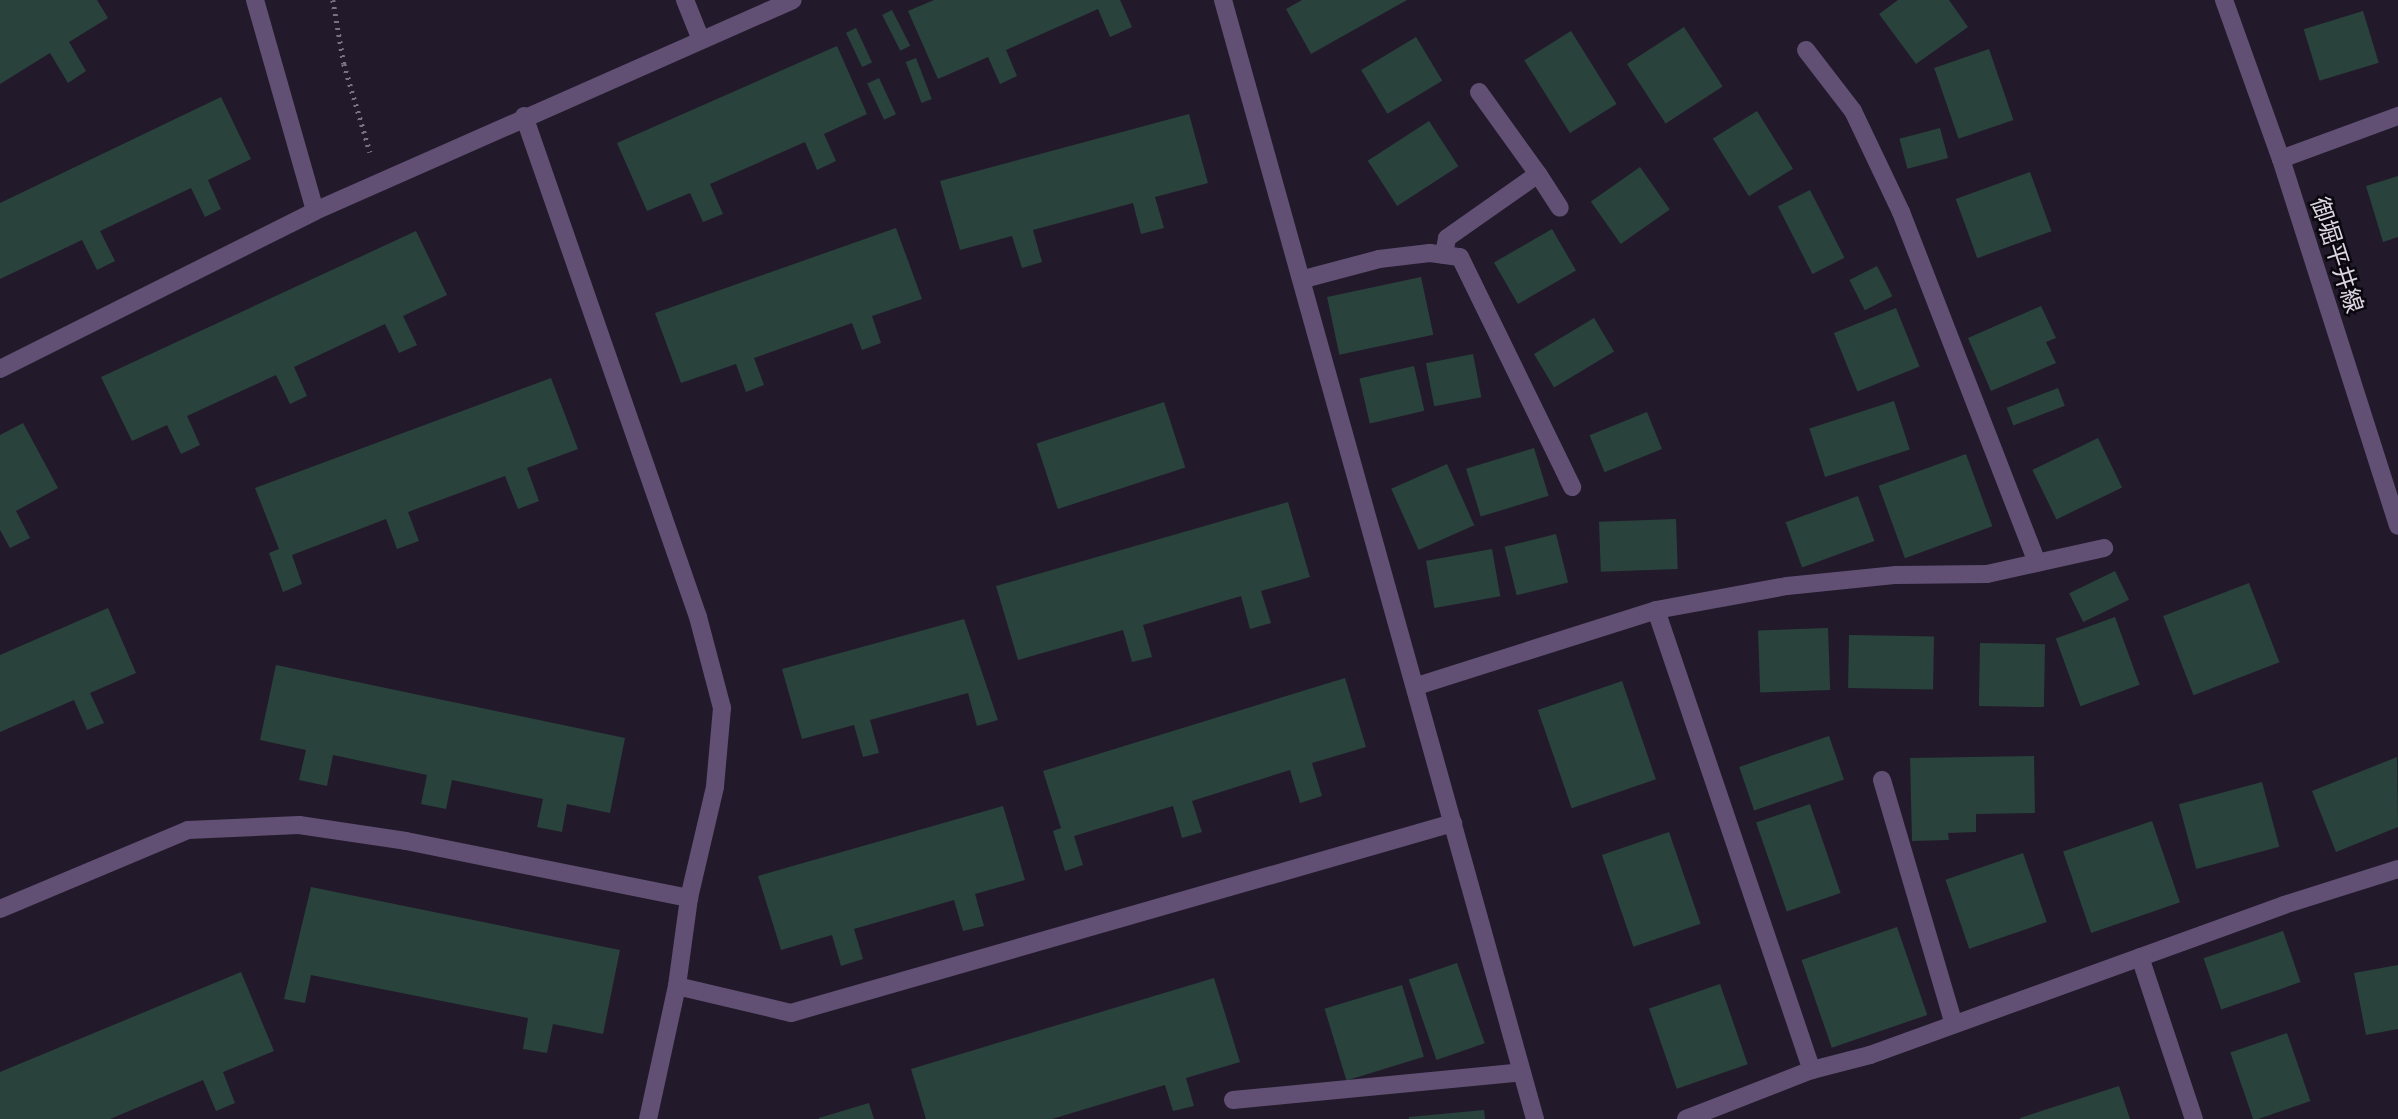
<!DOCTYPE html>
<html>
<head>
<meta charset="utf-8">
<style>
  body { margin:0 }
  #map { position:relative; width:2398px; height:1119px; overflow:hidden; background:#221a2b; font-family:"IBM Plex Sans","Noto Sans JP",sans-serif }
  div>[style] { position:absolute }
  .building>* { inset:0; background:#29423b; transform-origin:0 0 }
  .path>* { height:4.5px; margin-top:-2.25px; transform-origin:0; background:repeating-linear-gradient(90deg,#797281 0 2px,transparent 0 7px) }
  .service>* { height:18px; margin:-9px; padding:0 9px; transform-origin:9px; border-radius:9px; background:#615074 }
  .minor>* { height:18px; margin:-9px; padding:0 9px; transform-origin:9px; border-radius:9px; background:#615074 }
  .tertiary>* { height:18px; margin:-9px; padding:0 9px; transform-origin:9px; border-radius:9px; background:#615074 }
  span { translate:-50% -50%; white-space:nowrap; text-align:center; line-height:1.15; -webkit-text-stroke:5px #0a070e; paint-order:stroke }
  .street-label { font-size:24px; color:#dbd6e1 }
</style>
</head>
<body>
<div id="map">
  <div class="building">
    <div style="clip-path:polygon(0 0,97px 0,108px 18px,69px 42px,86px 71px,68px 83px,50px 53px,0 84px)"></div>
    <div style="clip-path:polygon(934px 0,1120px 0,1132px 27px,1110px 37px,1098px 9px,1006px 50px,1017px 76px,1000px 84px,988px 57px,938px 79px,908px 11px)"></div>
    <div style="clip-path:polygon(1302px 0,1407px 0,1311px 54px,1286px 9px)"></div>
    <div style="clip-path:polygon(1898px 0,1949px 0,1968px 27px,1916px 64px,1879px 14px)"></div>
    <div style="left:892px;top:10px;width:40px;height:11px;rotate:63deg"></div>
    <div style="left:2363px;top:11px;width:54px;height:62px;rotate:73deg"></div>
    <div style="left:1684px;top:27px;width:71px;height:68px;rotate:57deg"></div>
    <div style="left:856px;top:28px;width:38px;height:11px;rotate:65deg"></div>
    <div style="left:1571px;top:31px;width:86px;height:55px;rotate:58deg"></div>
    <div style="left:1416px;top:37px;width:51px;height:64px;rotate:59deg"></div>
    <div style="clip-path:polygon(837px 46px,867px 114px,824px 134px,836px 161px,817px 170px,805px 142px,710px 184px,723px 214px,703px 222px,690px 193px,647px 211px,617px 143px)"></div>
    <div style="left:1989px;top:49px;width:75px;height:58px;rotate:71deg"></div>
    <div style="left:916px;top:58px;width:44px;height:11px;rotate:69deg"></div>
    <div style="left:879px;top:78px;width:40px;height:13px;rotate:65deg"></div>
    <div style="clip-path:polygon(221px 97px,251px 159px,208px 180px,221px 209px,205px 217px,191px 188px,100px 231px,115px 261px,97px 270px,82px 240px,0 279px,0 203px)"></div>
    <div style="left:1757px;top:111px;width:68px;height:52px;rotate:58deg"></div>
    <div style="clip-path:polygon(1189px 114px,1208px 183px,1155px 197px,1164px 228px,1141px 234px,1133px 203px,1033px 230px,1042px 262px,1022px 268px,1012px 236px,960px 250px,940px 181px)"></div>
    <div style="left:1429px;top:121px;width:54px;height:73px;rotate:57deg"></div>
    <div style="left:1940px;top:128px;width:31px;height:42px;rotate:75deg"></div>
    <div style="left:1640px;top:167px;width:52px;height:60px;rotate:55deg"></div>
    <div style="left:2030px;top:172px;width:63px;height:79px;rotate:70deg"></div>
    <div style="clip-path:polygon(2398px 176px,2398px 237px,2383px 242px,2366px 186px)"></div>
    <div style="left:1810px;top:190px;width:76px;height:36px;rotate:63deg"></div>
    <div style="clip-path:polygon(896px 228px,922px 299px,872px 316px,881px 343px,862px 350px,852px 323px,754px 358px,764px 385px,746px 392px,736px 364px,681px 383px,655px 313px)"></div>
    <div style="left:1552px;top:229px;width:48px;height:67px;rotate:60deg"></div>
    <div style="clip-path:polygon(416px 231px,447px 295px,403px 316px,417px 345px,399px 353px,385px 324px,294px 367px,307px 396px,290px 404px,276px 375px,187px 416px,200px 445px,181px 454px,167px 425px,132px 441px,101px 377px)"></div>
    <div style="left:1877px;top:266px;width:34px;height:31px;rotate:63deg"></div>
    <div style="left:1421px;top:277px;width:59px;height:96px;rotate:78deg"></div>
    <div style="clip-path:polygon(2041px 306px,2056px 338px,2046px 342px,2056px 363px,1991px 391px,1968px 338px)"></div>
    <div style="left:1896px;top:308px;width:63px;height:67px;rotate:68deg"></div>
    <div style="left:1594px;top:318px;width:39px;height:70px;rotate:59deg"></div>
    <div style="left:1473px;top:354px;width:44px;height:48px;rotate:79deg"></div>
    <div style="left:1414px;top:366px;width:46px;height:56px;rotate:77deg"></div>
    <div style="clip-path:polygon(551px 378px,578px 449px,527px 468px,539px 501px,518px 509px,505px 476px,408px 512px,419px 541px,397px 549px,386px 519px,292px 555px,302px 584px,283px 592px,269px 553px,279px 549px,255px 488px)"></div>
    <div style="left:2058px;top:388px;width:19px;height:55px;rotate:69deg"></div>
    <div style="left:1894px;top:401px;width:51px;height:89px;rotate:72deg"></div>
    <div style="left:1164px;top:402px;width:69px;height:134px;rotate:72deg"></div>
    <div style="left:1647px;top:412px;width:40px;height:62px;rotate:68deg"></div>
    <div style="clip-path:polygon(23px 423px,58px 488px,16px 511px,30px 538px,10px 548px,0 530px,0 435px)"></div>
    <div style="left:2098px;top:438px;width:55px;height:73px;rotate:64deg"></div>
    <div style="left:1534px;top:448px;width:50px;height:71px;rotate:73deg"></div>
    <div style="left:1966px;top:454px;width:77px;height:93px;rotate:70deg"></div>
    <div style="left:1447px;top:464px;width:67px;height:61px;rotate:66deg"></div>
    <div style="left:1858px;top:496px;width:48px;height:77px;rotate:70deg"></div>
    <div style="clip-path:polygon(1288px 502px,1310px 577px,1261px 591px,1271px 623px,1250px 629px,1241px 596px,1143px 625px,1152px 657px,1132px 662px,1123px 630px,1018px 660px,996px 586px)"></div>
    <div style="left:1676px;top:519px;width:50px;height:77px;rotate:88deg"></div>
    <div style="left:1556px;top:534px;width:50px;height:53px;rotate:76deg"></div>
    <div style="left:1492px;top:549px;width:48px;height:67px;rotate:80deg"></div>
    <div style="left:2115px;top:571px;width:32px;height:51px;rotate:64deg"></div>
    <div style="left:2249px;top:583px;width:85px;height:92px;rotate:69deg"></div>
    <div style="clip-path:polygon(108px 608px,136px 673px,90px 693px,104px 723px,87px 730px,74px 700px,0 732px,0 655px)"></div>
    <div style="left:2115px;top:617px;width:72px;height:63px;rotate:70deg"></div>
    <div style="clip-path:polygon(964px 619px,998px 720px,977px 726px,968px 693px,870px 720px,879px 753px,863px 757px,854px 725px,802px 739px,782px 669px)"></div>
    <div style="left:1828px;top:628px;width:62px;height:70px;rotate:88deg"></div>
    <div style="left:1849px;top:635px;width:85px;height:53px;rotate:1deg"></div>
    <div style="left:1980px;top:643px;width:65px;height:63px;rotate:1deg"></div>
    <div style="clip-path:polygon(276px 665px,625px 738px,610px 813px,567px 804px,562px 832px,537px 827px,543px 799px,452px 780px,446px 809px,421px 804px,427px 775px,333px 755px,327px 786px,299px 780px,306px 750px,260px 740px)"></div>
    <div style="clip-path:polygon(1345px 678px,1366px 747px,1312px 763px,1322px 796px,1300px 803px,1290px 770px,1192px 801px,1202px 832px,1182px 838px,1173px 806px,1074px 836px,1083px 865px,1065px 871px,1053px 831px,1061px 828px,1043px 771px)"></div>
    <div style="left:1622px;top:681px;width:104px;height:89px;rotate:71deg"></div>
    <div style="left:1829px;top:736px;width:46px;height:95px;rotate:71deg"></div>
    <div style="clip-path:polygon(2034px 756px,2035px 813px,1976px 814px,1976px 832px,1948px 833px,1949px 840px,1912px 841px,1910px 758px)"></div>
    <div style="clip-path:polygon(2397px 757px,2398px 827px,2336px 852px,2312px 791px)"></div>
    <div style="left:2262px;top:782px;width:67px;height:86px;rotate:75deg"></div>
    <div style="left:1810px;top:804px;width:94px;height:57px;rotate:71deg"></div>
    <div style="clip-path:polygon(1003px 806px,1025px 880px,975px 894px,984px 926px,963px 931px,954px 900px,854px 929px,863px 959px,841px 966px,832px 935px,781px 950px,758px 876px)"></div>
    <div style="left:2152px;top:821px;width:86px;height:94px;rotate:71deg"></div>
    <div style="left:1669px;top:832px;width:97px;height:71px;rotate:71deg"></div>
    <div style="left:2023px;top:853px;width:73px;height:82px;rotate:71deg"></div>
    <div style="clip-path:polygon(311px 887px,620px 950px,603px 1034px,553px 1024px,547px 1053px,523px 1049px,528px 1018px,311px 975px,305px 1003px,284px 999px)"></div>
    <div style="left:1897px;top:927px;width:93px;height:101px;rotate:71deg"></div>
    <div style="left:2283px;top:931px;width:54px;height:84px;rotate:71deg"></div>
    <div style="left:1457px;top:963px;width:85px;height:51px;rotate:71deg"></div>
    <div style="clip-path:polygon(2398px 965px,2398px 1029px,2366px 1035px,2354px 973px)"></div>
    <div style="clip-path:polygon(241px 972px,274px 1051px,223px 1072px,235px 1103px,216px 1111px,203px 1080px,110px 1119px,0 1119px,0 1072px)"></div>
    <div style="clip-path:polygon(1214px 978px,1240px 1062px,1186px 1078px,1194px 1106px,1173px 1111px,1165px 1085px,1052px 1119px,926px 1119px,911px 1069px)"></div>
    <div style="left:1720px;top:984px;width:85px;height:75px;rotate:71deg"></div>
    <div style="left:1402px;top:985px;width:75px;height:81px;rotate:73deg"></div>
    <div style="left:2287px;top:1033px;width:72px;height:60px;rotate:71deg"></div>
    <div style="clip-path:polygon(2119px 1086px,2130px 1119px,2020px 1119px,2020px 1118px)"></div>
    <div style="clip-path:polygon(869px 1103px,874px 1119px,819px 1119px,819px 1118px)"></div>
    <div style="clip-path:polygon(1484px 1110px,1485px 1119px,1409px 1119px,1409px 1117px)"></div>
  </div>
  <div class="path">
    <div style="left:333px;top:0;width:65px;rotate:80.2deg"></div>
    <div style="left:344px;top:64px;width:92px;rotate:73.5deg"></div>
  </div>
  <div class="service">
    <div style="left:1233px;top:1100px;width:290px;rotate:-5.5deg"></div>
  </div>
  <div class="minor">
    <div style="left:255px;top:0;width:219px;rotate:74.1deg"></div>
    <div style="left:685px;top:0;width:43px;rotate:68.2deg"></div>
    <div style="left:1223px;top:0;width:1162px;rotate:74.42deg"></div>
    <div style="left:1806px;top:50px;width:77px;rotate:52.4deg"></div>
    <div style="left:1853px;top:111px;width:112px;rotate:64.6deg"></div>
    <div style="left:1901px;top:212px;width:376px;rotate:68.8deg"></div>
    <div style="left:1479px;top:92px;width:101px;rotate:54.3deg"></div>
    <div style="left:524px;top:116px;width:530px;rotate:70.85deg"></div>
    <div style="left:698px;top:617px;width:94px;rotate:75.2deg"></div>
    <div style="left:722px;top:708px;width:79px;rotate:95.1deg"></div>
    <div style="left:715px;top:787px;width:114px;rotate:103.2deg"></div>
    <div style="left:689px;top:898px;width:89px;rotate:97.8deg"></div>
    <div style="left:677px;top:986px;width:136px;rotate:102.3deg"></div>
    <div style="left:2281px;top:159px;width:125px;rotate:-20.2deg"></div>
    <div style="left:1444px;top:255px;width:17px;rotate:-80deg"></div>
    <div style="left:1447px;top:238px;width:111px;rotate:-35.1deg"></div>
    <div style="left:1538px;top:174px;width:40px;rotate:57.1deg"></div>
    <div style="left:1304px;top:279px;width:78px;rotate:-14.9deg"></div>
    <div style="left:1379px;top:259px;width:51px;rotate:-6.7deg"></div>
    <div style="left:1430px;top:253px;width:30px;rotate:8deg"></div>
    <div style="left:1460px;top:257px;width:256px;rotate:64deg"></div>
    <div style="left:0;top:369px;width:352px;rotate:-26.6deg"></div>
    <div style="left:315px;top:211px;width:522px;rotate:-23.82deg"></div>
    <div style="left:1656px;top:610px;width:486px;rotate:71.3deg"></div>
    <div style="left:1417px;top:686px;width:251px;rotate:-17.6deg"></div>
    <div style="left:1656px;top:610px;width:133px;rotate:-10.4deg"></div>
    <div style="left:1787px;top:586px;width:110px;rotate:-5.8deg"></div>
    <div style="left:1896px;top:575px;width:91px;rotate:-0.6deg"></div>
    <div style="left:1987px;top:574px;width:120px;rotate:-12.5deg"></div>
    <div style="left:1882px;top:780px;width:254px;rotate:73.6deg"></div>
    <div style="left:0;top:909px;width:204px;rotate:-22.8deg"></div>
    <div style="left:188px;top:830px;width:111px;rotate:-2.6deg"></div>
    <div style="left:299px;top:825px;width:108px;rotate:8.5deg"></div>
    <div style="left:406px;top:841px;width:289px;rotate:11.4deg"></div>
    <div style="left:2140px;top:957px;width:171px;rotate:71.6deg"></div>
    <div style="left:677px;top:986px;width:117px;rotate:13.3deg"></div>
    <div style="left:791px;top:1013px;width:689px;rotate:-16.01deg"></div>
    <div style="left:1686px;top:1119px;width:135px;rotate:-21.3deg"></div>
    <div style="left:1812px;top:1070px;width:60px;rotate:-14.5deg"></div>
    <div style="left:1870px;top:1055px;width:440px;rotate:-19.9deg"></div>
    <div style="left:2284px;top:905px;width:120px;rotate:-17.5deg"></div>
  </div>
  <div class="tertiary">
    <div style="left:2224px;top:0;width:169px;rotate:70.3deg"></div>
    <div style="left:2281px;top:159px;width:385px;rotate:72.3deg"></div>
  </div>
  <div class="street-label">
    <span style="left:2337px;top:255px;rotate:72deg">御堀平井線</span>
  </div>
</div>
</body>
</html>
